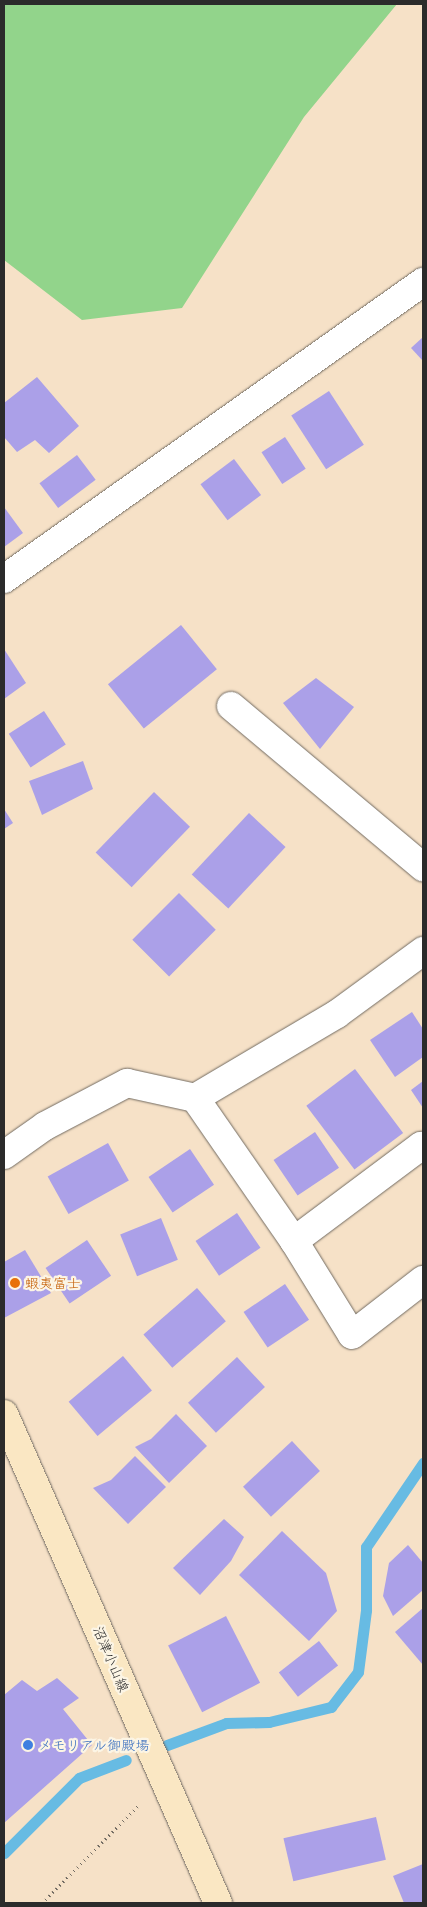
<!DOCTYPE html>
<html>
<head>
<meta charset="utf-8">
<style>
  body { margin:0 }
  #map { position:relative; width:427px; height:1907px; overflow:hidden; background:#f6e1c7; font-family:"Shantell Sans","Klee One",sans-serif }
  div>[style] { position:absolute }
  .green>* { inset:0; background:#92d48b }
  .stream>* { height:11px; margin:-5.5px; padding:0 5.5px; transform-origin:5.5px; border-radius:5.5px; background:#67bbe3 }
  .building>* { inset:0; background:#aba0e8; transform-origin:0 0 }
  .path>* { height:3px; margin-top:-1.5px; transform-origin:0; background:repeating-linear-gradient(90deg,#726b62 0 1px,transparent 0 5px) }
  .roads { filter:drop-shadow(0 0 1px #726b62) drop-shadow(0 0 1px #726b62) }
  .street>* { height:28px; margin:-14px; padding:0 14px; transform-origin:14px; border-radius:14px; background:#fff }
  .secondary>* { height:28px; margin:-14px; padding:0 14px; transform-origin:14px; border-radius:14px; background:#fae7c3 }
  .dots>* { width:14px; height:14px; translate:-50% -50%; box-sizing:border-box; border:2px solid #fcf5e5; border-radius:50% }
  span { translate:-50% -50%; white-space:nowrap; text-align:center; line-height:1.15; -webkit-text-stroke:4.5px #fcf5e5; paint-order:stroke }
  .food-label { font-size:14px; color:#c56008 }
  .left { translate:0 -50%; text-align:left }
  .street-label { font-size:14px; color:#2b2b2b }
  .shop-label { font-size:14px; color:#366cbe }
  .frame { position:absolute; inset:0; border:5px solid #2b2b2b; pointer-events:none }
</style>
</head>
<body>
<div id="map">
  <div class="green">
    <div style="clip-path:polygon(4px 4px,397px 4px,304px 117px,182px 308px,82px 320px,4px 260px)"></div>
  </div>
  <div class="stream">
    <div style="left:167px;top:1745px;width:63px;rotate:-20.4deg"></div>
    <div style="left:226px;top:1723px;width:43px;rotate:-1.3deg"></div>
    <div style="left:269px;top:1722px;width:64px;rotate:-13.6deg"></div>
    <div style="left:331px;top:1707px;width:44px;rotate:-52.4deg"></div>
    <div style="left:358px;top:1672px;width:63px;rotate:-82.6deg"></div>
    <div style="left:366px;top:1610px;width:63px;rotate:-90deg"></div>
    <div style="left:366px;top:1547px;width:102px;rotate:-55.8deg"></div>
    <div style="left:4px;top:1853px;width:106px;rotate:-45deg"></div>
    <div style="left:79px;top:1778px;width:50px;rotate:-21deg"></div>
  </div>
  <div class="building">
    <div style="clip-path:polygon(423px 337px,423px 361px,411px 348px)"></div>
    <div style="clip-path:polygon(37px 377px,79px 426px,49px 453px,35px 440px,17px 452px,4px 437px,4px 403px)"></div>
    <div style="left:329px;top:391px;width:64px;height:45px;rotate:57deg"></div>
    <div style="left:285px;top:437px;width:38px;height:28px;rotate:57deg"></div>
    <div style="left:77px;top:455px;width:31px;height:47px;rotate:53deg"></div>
    <div style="left:234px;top:459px;width:45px;height:42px;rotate:53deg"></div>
    <div style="clip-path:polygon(4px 507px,23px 533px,4px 547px)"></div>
    <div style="left:181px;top:625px;width:57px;height:94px;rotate:51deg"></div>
    <div style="clip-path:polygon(4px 649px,26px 683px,4px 699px)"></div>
    <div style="clip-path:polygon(316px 678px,354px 707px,320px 749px,283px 703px)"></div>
    <div style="left:44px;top:711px;width:40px;height:42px;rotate:57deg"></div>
    <div style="clip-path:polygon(83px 761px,93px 789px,42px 815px,29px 781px)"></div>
    <div style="left:154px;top:792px;width:50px;height:84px;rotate:44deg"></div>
    <div style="clip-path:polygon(4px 809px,13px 823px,4px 829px)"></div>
    <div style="left:249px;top:813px;width:50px;height:84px;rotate:43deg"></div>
    <div style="left:179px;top:893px;width:52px;height:66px;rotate:45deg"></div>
    <div style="clip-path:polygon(412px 1012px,423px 1029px,423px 1057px,395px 1077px,370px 1040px)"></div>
    <div style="left:355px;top:1069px;width:80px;height:61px;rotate:53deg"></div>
    <div style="clip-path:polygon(423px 1081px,423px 1108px,411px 1090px)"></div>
    <div style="left:315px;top:1132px;width:43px;height:50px;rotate:56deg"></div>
    <div style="left:108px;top:1143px;width:43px;height:69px;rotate:61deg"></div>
    <div style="left:190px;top:1149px;width:43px;height:50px;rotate:56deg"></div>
    <div style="left:237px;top:1213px;width:42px;height:50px;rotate:56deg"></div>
    <div style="left:161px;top:1218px;width:45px;height:44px;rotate:68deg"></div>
    <div style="left:87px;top:1240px;width:43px;height:50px;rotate:56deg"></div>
    <div style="clip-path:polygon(25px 1250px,51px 1293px,4px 1318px,4px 1262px)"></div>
    <div style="left:285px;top:1284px;width:43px;height:50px;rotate:56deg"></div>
    <div style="left:197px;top:1288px;width:44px;height:71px;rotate:49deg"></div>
    <div style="left:123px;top:1356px;width:45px;height:71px;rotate:50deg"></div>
    <div style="left:237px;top:1357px;width:41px;height:67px;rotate:47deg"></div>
    <div style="clip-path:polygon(176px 1414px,207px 1446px,169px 1483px,135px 1447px,151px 1439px)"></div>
    <div style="left:292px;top:1441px;width:41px;height:67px;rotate:47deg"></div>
    <div style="clip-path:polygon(135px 1456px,166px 1487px,128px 1524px,93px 1488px,111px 1480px)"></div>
    <div style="clip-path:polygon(224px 1519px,244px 1537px,231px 1561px,200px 1595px,173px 1568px)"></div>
    <div style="clip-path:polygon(282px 1531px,326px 1573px,337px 1611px,309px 1641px,239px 1575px)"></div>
    <div style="clip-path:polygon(408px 1545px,423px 1563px,423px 1590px,393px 1616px,383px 1596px,389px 1563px)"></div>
    <div style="clip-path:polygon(423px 1608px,423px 1665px,395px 1632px)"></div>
    <div style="left:226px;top:1616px;width:75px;height:65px;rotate:63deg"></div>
    <div style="left:319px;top:1641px;width:31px;height:51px;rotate:52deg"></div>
    <div style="clip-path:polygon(57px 1678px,79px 1698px,63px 1709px,92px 1745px,4px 1823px,4px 1695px,22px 1680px,37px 1691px)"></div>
    <div style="left:376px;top:1817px;width:44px;height:95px;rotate:77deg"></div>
    <div style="clip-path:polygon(423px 1864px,423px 1903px,404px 1903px,393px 1876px)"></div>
  </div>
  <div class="path">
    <div style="left:42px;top:1903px;width:138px;rotate:-45.3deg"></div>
  </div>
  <div class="roads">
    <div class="street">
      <div style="left:4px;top:579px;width:514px;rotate:-35.33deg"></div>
      <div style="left:231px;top:706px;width:251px;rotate:40deg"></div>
      <div style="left:195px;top:1098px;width:174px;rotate:55.3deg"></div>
      <div style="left:294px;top:1241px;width:110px;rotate:58.3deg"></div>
      <div style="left:352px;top:1335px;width:90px;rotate:-37.8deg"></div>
      <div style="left:4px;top:1155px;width:50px;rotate:-35.3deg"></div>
      <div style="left:45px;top:1126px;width:93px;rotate:-27.7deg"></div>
      <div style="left:127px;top:1083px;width:70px;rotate:12.4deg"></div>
      <div style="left:195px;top:1098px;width:165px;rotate:-30.6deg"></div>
      <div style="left:337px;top:1014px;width:107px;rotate:-36.2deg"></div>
      <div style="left:294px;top:1241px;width:159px;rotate:-36.8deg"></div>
      <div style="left:421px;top:1146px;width:4px;rotate:56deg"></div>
    </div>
    <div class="secondary">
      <div style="left:4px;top:1414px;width:534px;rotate:66.36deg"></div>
    </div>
  </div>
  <div class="dots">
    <div style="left:15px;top:1283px;background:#e8710a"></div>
    <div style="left:28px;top:1745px;background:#3f7fe0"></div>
  </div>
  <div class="food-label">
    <span class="left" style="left:25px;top:1283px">蝦夷富士</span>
  </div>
  <div class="street-label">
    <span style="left:111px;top:1659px;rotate:67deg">沼津小山線</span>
  </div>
  <div class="shop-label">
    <span class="left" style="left:38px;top:1745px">メモリアル御殿場</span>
  </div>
  <div class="frame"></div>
</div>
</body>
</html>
